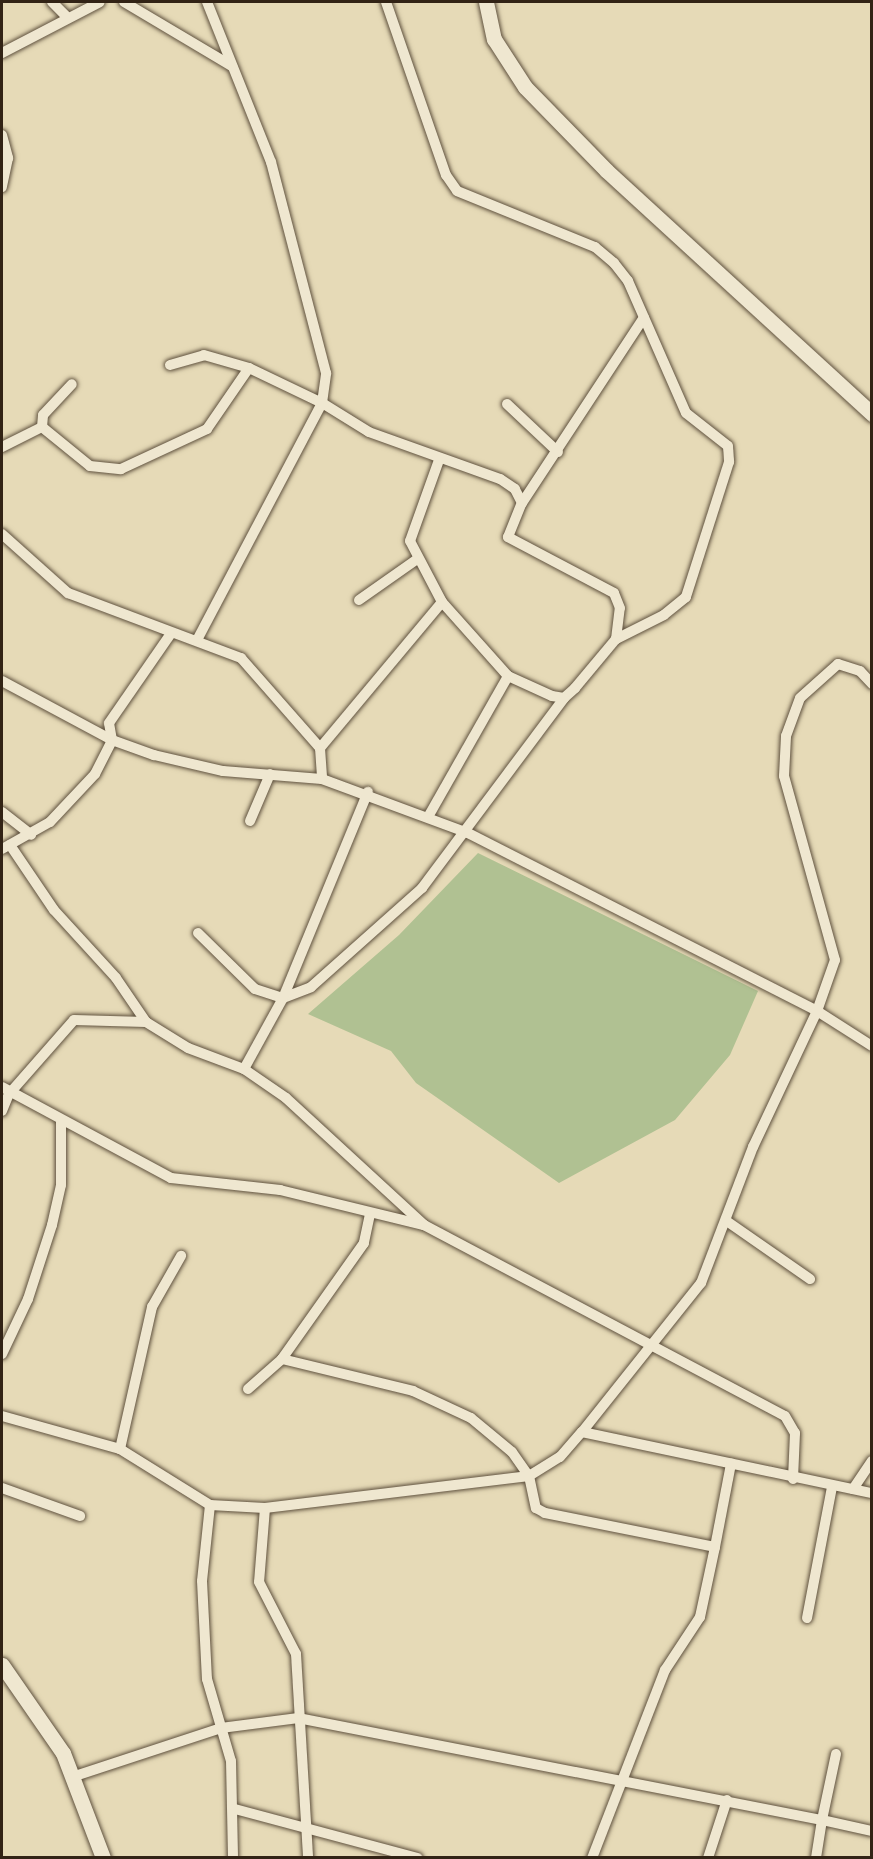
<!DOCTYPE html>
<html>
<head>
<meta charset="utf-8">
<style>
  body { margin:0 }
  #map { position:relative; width:873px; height:1859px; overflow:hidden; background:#e6dab7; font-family:"Gentium Book Plus",serif }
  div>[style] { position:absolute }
  .green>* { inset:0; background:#b0c192 }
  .roads { filter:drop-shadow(0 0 2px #5f513e) drop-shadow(0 0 2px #5f513e) }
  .street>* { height:10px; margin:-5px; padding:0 5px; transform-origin:5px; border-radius:5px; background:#efe7d0 }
  .secondary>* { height:15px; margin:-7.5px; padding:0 7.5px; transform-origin:7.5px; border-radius:7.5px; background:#efe7d0 }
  span { translate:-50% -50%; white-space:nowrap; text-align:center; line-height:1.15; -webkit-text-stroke:5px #efe7d0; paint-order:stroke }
  .frame { position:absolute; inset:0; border:3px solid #322315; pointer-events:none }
</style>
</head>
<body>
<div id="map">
  <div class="green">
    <div style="clip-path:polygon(478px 853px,758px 991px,730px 1055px,675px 1120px,559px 1183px,416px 1083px,391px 1051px,308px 1014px,399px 935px)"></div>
  </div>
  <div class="roads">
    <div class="street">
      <div style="left:52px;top:2px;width:21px;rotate:45deg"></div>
      <div style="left:124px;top:2px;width:126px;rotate:30.7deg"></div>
      <div style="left:386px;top:2px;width:183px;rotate:70.9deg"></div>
      <div style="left:446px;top:175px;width:19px;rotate:55deg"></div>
      <div style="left:457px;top:191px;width:149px;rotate:22.1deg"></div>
      <div style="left:595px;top:247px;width:25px;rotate:40deg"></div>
      <div style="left:614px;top:263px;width:23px;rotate:52deg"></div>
      <div style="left:628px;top:281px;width:144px;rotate:66.3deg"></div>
      <div style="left:686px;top:413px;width:53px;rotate:38.2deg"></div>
      <div style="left:728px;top:446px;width:16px;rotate:86deg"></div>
      <div style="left:729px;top:462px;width:142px;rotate:107.7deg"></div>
      <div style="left:686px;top:597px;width:28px;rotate:141deg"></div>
      <div style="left:664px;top:615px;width:54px;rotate:153.4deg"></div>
      <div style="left:2px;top:53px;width:110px;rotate:-27.5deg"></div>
      <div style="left:2px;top:135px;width:24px;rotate:75deg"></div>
      <div style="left:8px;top:158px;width:30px;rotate:102deg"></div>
      <div style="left:170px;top:365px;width:35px;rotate:-16deg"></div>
      <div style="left:204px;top:355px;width:47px;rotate:16.1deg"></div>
      <div style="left:507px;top:404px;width:70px;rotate:43.3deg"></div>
      <div style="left:42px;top:427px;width:12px;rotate:-85deg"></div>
      <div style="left:43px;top:415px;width:42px;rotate:-46.9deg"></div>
      <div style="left:2px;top:447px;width:45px;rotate:-26.6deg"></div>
      <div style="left:42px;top:427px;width:62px;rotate:39.1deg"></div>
      <div style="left:90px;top:466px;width:31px;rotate:6deg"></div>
      <div style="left:121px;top:469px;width:95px;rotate:-24.9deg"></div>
      <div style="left:207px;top:429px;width:74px;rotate:-55.5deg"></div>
      <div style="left:249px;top:368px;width:81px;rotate:25.6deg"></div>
      <div style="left:322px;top:403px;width:268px;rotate:117.8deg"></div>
      <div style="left:439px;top:460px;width:86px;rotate:109.7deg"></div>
      <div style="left:410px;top:541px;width:69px;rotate:62.3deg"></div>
      <div style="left:522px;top:503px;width:222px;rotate:-56.7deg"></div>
      <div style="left:2px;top:534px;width:89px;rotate:41.8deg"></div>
      <div style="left:68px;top:593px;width:185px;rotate:20.6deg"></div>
      <div style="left:241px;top:658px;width:120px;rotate:48.7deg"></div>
      <div style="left:320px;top:748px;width:190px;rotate:-50.1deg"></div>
      <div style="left:442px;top:602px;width:99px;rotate:48.3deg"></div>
      <div style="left:508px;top:676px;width:48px;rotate:24.4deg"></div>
      <div style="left:552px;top:696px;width:12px;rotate:9deg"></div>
      <div style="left:564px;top:698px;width:15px;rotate:-42deg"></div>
      <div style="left:575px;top:688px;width:64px;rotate:-50.1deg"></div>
      <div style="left:616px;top:639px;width:31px;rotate:-83deg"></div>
      <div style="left:620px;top:608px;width:16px;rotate:-112deg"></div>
      <div style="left:614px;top:593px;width:120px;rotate:-152.2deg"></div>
      <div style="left:508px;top:537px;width:37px;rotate:-68deg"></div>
      <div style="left:522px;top:503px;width:16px;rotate:-117deg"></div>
      <div style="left:515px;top:489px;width:18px;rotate:-146deg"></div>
      <div style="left:500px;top:479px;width:139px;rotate:-160.3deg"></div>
      <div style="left:369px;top:432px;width:55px;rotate:-148.3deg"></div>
      <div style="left:322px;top:403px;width:30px;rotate:-82deg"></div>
      <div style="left:326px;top:373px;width:218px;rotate:-104.6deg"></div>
      <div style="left:271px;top:162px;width:172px;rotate:-111.8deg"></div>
      <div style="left:359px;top:600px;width:70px;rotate:-35.1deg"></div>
      <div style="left:2px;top:681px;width:125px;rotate:28.2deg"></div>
      <div style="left:112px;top:740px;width:45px;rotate:19.7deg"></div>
      <div style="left:154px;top:755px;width:71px;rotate:13.1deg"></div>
      <div style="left:223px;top:771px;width:99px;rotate:4.6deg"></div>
      <div style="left:322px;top:779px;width:156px;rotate:20.3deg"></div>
      <div style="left:468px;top:833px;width:392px;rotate:27deg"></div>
      <div style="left:817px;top:1011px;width:65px;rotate:32.5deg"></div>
      <div style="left:320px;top:748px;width:31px;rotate:86deg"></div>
      <div style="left:2px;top:812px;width:37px;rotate:38deg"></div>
      <div style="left:428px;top:817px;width:162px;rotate:-60.4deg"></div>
      <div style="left:250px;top:821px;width:51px;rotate:-66.9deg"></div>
      <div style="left:10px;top:845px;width:78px;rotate:55.9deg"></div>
      <div style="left:54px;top:910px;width:92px;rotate:47.6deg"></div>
      <div style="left:116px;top:978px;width:53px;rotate:55.7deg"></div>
      <div style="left:2px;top:849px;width:55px;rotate:-29.4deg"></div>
      <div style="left:50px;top:822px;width:66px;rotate:-46.8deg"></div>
      <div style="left:95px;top:774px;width:38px;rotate:-63deg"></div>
      <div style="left:112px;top:740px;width:17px;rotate:-100deg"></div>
      <div style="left:109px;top:723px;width:107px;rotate:-55.3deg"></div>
      <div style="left:198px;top:933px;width:80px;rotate:44.5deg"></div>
      <div style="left:255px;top:989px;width:29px;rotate:18deg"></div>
      <div style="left:283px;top:998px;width:30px;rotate:-21deg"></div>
      <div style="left:311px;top:987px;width:149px;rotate:-41.7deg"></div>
      <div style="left:422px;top:888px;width:237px;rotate:-53.2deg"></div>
      <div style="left:244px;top:1069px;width:81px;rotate:-61.2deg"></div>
      <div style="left:283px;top:998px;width:223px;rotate:-67.6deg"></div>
      <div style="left:2px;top:1087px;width:192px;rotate:28.3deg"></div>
      <div style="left:171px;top:1178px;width:110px;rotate:6.3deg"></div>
      <div style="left:280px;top:1190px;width:148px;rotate:13.7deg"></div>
      <div style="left:2px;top:1111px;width:18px;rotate:-68deg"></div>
      <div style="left:9px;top:1094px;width:98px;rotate:-48.7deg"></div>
      <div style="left:74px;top:1020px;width:72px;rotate:1.6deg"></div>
      <div style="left:146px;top:1022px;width:49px;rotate:31.8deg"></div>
      <div style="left:188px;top:1048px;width:60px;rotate:20.6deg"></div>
      <div style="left:244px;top:1069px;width:51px;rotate:34.6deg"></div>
      <div style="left:286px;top:1098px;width:188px;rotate:42.6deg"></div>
      <div style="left:424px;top:1225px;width:408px;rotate:27.9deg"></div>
      <div style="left:785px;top:1416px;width:20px;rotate:60deg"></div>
      <div style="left:795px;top:1433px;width:46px;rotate:92.5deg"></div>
      <div style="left:370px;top:1214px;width:30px;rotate:102deg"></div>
      <div style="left:364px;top:1243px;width:142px;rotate:125.3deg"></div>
      <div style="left:282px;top:1359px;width:135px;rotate:13.7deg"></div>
      <div style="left:413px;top:1391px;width:64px;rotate:25deg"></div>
      <div style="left:471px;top:1418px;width:53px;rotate:39.7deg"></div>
      <div style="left:512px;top:1452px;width:29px;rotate:55deg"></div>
      <div style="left:529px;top:1476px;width:33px;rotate:78deg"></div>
      <div style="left:536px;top:1508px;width:10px;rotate:29deg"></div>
      <div style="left:545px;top:1513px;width:173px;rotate:11.3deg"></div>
      <div style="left:715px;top:1547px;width:72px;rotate:102.1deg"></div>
      <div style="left:700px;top:1617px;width:64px;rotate:123.4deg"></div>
      <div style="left:665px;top:1670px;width:202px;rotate:111.2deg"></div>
      <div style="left:728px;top:1222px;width:100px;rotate:34.8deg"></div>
      <div style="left:2px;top:1354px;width:61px;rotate:-64.7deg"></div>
      <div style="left:28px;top:1299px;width:78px;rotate:-72deg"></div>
      <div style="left:52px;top:1225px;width:41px;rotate:-77.3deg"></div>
      <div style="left:61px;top:1185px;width:65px;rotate:-90deg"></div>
      <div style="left:248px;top:1389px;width:45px;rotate:-41.4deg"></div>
      <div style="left:2px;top:1416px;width:123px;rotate:15.6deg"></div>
      <div style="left:120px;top:1449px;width:106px;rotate:31.9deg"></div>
      <div style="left:210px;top:1505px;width:76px;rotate:96deg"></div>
      <div style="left:202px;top:1581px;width:98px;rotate:87.1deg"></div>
      <div style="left:207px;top:1679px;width:85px;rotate:73.7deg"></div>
      <div style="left:231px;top:1761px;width:97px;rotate:88.8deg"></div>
      <div style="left:582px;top:1432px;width:191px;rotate:-51.4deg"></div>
      <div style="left:701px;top:1283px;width:146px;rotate:-69.1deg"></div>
      <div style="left:753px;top:1147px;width:150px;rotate:-64.8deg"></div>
      <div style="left:817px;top:1011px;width:54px;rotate:-70.6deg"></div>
      <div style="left:835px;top:960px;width:191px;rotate:-105.5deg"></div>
      <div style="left:784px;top:776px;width:40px;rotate:-87.1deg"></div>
      <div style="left:786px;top:736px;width:40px;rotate:-69.8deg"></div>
      <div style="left:800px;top:698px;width:51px;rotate:-41.8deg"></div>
      <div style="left:838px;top:664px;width:23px;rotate:18deg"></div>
      <div style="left:860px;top:671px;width:18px;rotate:47deg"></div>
      <div style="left:120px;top:1449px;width:146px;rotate:-77.3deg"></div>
      <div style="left:152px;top:1307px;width:59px;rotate:-60.4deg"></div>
      <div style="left:2px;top:1488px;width:83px;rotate:19.7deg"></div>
      <div style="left:853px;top:1489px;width:34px;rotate:-56deg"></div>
      <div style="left:210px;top:1505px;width:55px;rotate:3.1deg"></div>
      <div style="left:265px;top:1508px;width:74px;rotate:94.6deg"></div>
      <div style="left:259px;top:1582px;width:81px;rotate:62.8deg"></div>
      <div style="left:296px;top:1654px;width:204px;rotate:86.6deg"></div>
      <div style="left:265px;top:1508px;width:266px;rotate:-6.9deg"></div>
      <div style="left:529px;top:1476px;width:36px;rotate:-32deg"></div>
      <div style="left:560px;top:1457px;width:33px;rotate:-49deg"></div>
      <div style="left:582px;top:1432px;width:296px;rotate:11.9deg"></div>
      <div style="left:715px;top:1547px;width:85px;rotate:-79.1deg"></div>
      <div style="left:807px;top:1618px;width:133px;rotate:-79.2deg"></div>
      <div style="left:836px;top:1754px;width:67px;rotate:102deg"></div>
      <div style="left:822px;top:1820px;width:51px;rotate:12.4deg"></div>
      <div style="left:72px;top:1777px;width:157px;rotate:-18.2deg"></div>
      <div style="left:221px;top:1728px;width:78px;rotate:-7.4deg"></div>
      <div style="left:298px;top:1718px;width:534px;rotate:11.02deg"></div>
      <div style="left:822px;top:1820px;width:38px;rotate:99deg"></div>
      <div style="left:235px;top:1809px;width:189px;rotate:15deg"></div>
      <div style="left:708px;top:1858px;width:61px;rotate:-71.9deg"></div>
    </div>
    <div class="secondary">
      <div style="left:486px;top:2px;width:38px;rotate:78deg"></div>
      <div style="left:494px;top:39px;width:57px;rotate:57.1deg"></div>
      <div style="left:525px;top:87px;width:117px;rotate:45.7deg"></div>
      <div style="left:607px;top:171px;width:360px;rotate:42.5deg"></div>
      <div style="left:2px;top:1665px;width:107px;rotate:55.3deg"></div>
      <div style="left:63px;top:1753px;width:112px;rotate:69.1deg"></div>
    </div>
  </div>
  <div class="frame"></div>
</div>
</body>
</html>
